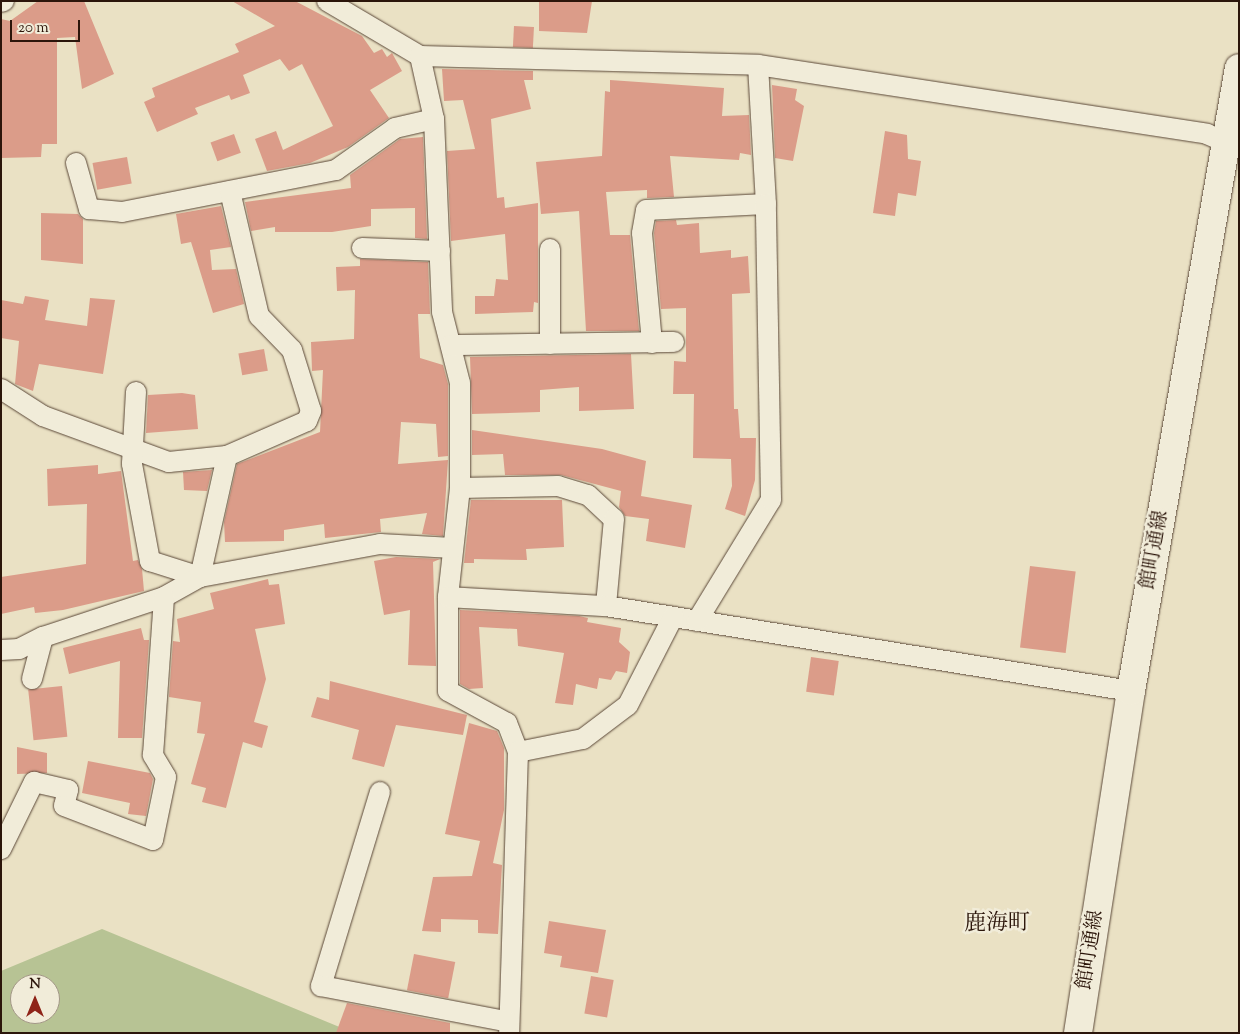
<!DOCTYPE html>
<html>
<head>
<meta charset="utf-8">
<style>
  body { margin:0 }
  #map { position:relative; width:1240px; height:1034px; overflow:hidden; background:#eae1c4; font-family:"Sorts Mill Goudy","Noto Serif JP",serif }
  div>[style] { position:absolute }
  .green>* { inset:0; background:#b7c394 }
  .building>* { inset:0; background:#db9c89; transform-origin:0 0 }
  .roads { filter:drop-shadow(0 0 1px #5b4838) drop-shadow(0 0 1px #5b4838) }
  .minor>* { height:20px; margin:-10px; padding:0 10px; transform-origin:10px; border-radius:10px; background:#f1ecd9 }
  .secondary>* { height:28px; margin:-14px; padding:0 14px; transform-origin:14px; border-radius:14px; background:#f1ecd9 }
  span { translate:-50% -50%; white-space:nowrap; text-align:center; line-height:1.15; -webkit-text-stroke:5px #f1ecd9; paint-order:stroke }
  .street-label { font-size:20px; color:#2b150a }
  .quarter-label { font-size:22px; color:#2b150a }
  .frame { position:absolute; inset:0; border:2px solid #2b150a; pointer-events:none }
  .north { position:absolute; left:10px; top:974px; width:50px; height:50px; box-sizing:border-box; background:#f1ecd9; border:1px solid #a29686; border-radius:50%; rotate:0deg; font-size:14px; font-weight:700; line-height:20px; text-align:center; color:#2b150a }
  .north::after { content:''; display:block; margin:auto; width:18px; height:22px; background:#8f2418; clip-path:polygon(50% 0,100% 100%,50% 72%,0 100%) }
  .scale { position:absolute; left:10px; top:20px; width:70px; height:22px; box-sizing:border-box; border:2px solid #2b150a; border-top:0; padding-left:6px; font-size:15px; line-height:18px; white-space:nowrap; color:#2b150a; -webkit-text-stroke:4px #f1ecd9; paint-order:stroke }
</style>
</head>
<body>
<div id="map">
  <div class="green">
    <div style="clip-path:polygon(evenodd,102px 929px,354px 1033px,1px 1033px,1px 971px,102px 929px,20px 984px,50px 984px,50px 1014px,20px 1014px,20px 984px)"></div>
  </div>
  <div class="building">
    <div style="clip-path:polygon(38px 1px,84px 1px,114px 74px,82px 89px,75px 37px,57px 38px,57px 144px,42px 144px,41px 157px,1px 158px,1px 19px,10px 21px)"></div>
    <div style="clip-path:polygon(232px 1px,295px 1px,362px 36px,374px 53px,382px 49px,387px 57px,392px 53px,402px 71px,370px 90px,389px 118px,348px 147px,310px 163px,267px 171px,255px 139px,276px 131px,283px 150px,333px 126px,302px 64px,289px 71px,280px 59px,243px 75px,250px 93px,231px 100px,229px 95px,195px 108px,198px 114px,157px 132px,144px 102px,155px 97px,152px 88px,239px 52px,235px 44px,275px 26px)"></div>
    <div style="clip-path:polygon(539px 1px,592px 1px,587px 33px,539px 31px)"></div>
    <div style="left:514px;top:26px;width:20px;height:21px;rotate:3deg"></div>
    <div style="clip-path:polygon(442px 69px,533px 71px,533px 80px,524px 80px,531px 109px,491px 119px,497px 198px,504px 197px,505px 208px,538px 203px,538px 303px,534px 302px,533px 312px,475px 314px,475px 296px,494px 296px,496px 279px,508px 280px,505px 234px,451px 241px,447px 151px,475px 149px,463px 100px,444px 101px)"></div>
    <div style="clip-path:polygon(610px 80px,724px 88px,722px 116px,749px 115px,751px 155px,740px 153px,739px 160px,670px 156px,674px 197px,647px 198px,647px 190px,606px 192px,610px 235px,630px 235px,639px 331px,586px 331px,579px 211px,541px 214px,536px 162px,602px 156px,605px 91px,610px 92px)"></div>
    <div style="clip-path:polygon(772px 85px,797px 89px,795px 100px,804px 106px,793px 161px,775px 158px)"></div>
    <div style="clip-path:polygon(885px 131px,907px 135px,908px 159px,921px 161px,916px 196px,898px 193px,895px 216px,873px 213px)"></div>
    <div style="left:234px;top:134px;width:20px;height:25px;rotate:70deg"></div>
    <div style="clip-path:polygon(423px 137px,427px 239px,415px 238px,415px 208px,371px 209px,371px 226px,332px 232px,275px 232px,275px 227px,251px 231px,245px 202px,351px 188px,350px 175px,400px 139px)"></div>
    <div style="left:127px;top:157px;width:27px;height:35px;rotate:80deg"></div>
    <div style="clip-path:polygon(221px 206px,231px 247px,210px 250px,212px 270px,236px 269px,244px 304px,213px 313px,191px 242px,181px 244px,176px 214px)"></div>
    <div style="clip-path:polygon(41px 213px,78px 214px,83px 219px,83px 264px,41px 260px)"></div>
    <div style="clip-path:polygon(676px 220px,677px 225px,699px 223px,700px 253px,731px 250px,731px 258px,748px 256px,750px 293px,732px 294px,734px 409px,738px 409px,740px 438px,756px 438px,755px 480px,745px 516px,725px 509px,732px 486px,731px 459px,693px 458px,694px 394px,673px 394px,674px 361px,686px 362px,686px 308px,661px 309px,654px 233px,656px 221px)"></div>
    <div style="clip-path:polygon(360px 259px,428px 262px,430px 314px,418px 314px,420px 358px,443px 365px,448px 384px,448px 456px,438px 457px,436px 424px,401px 422px,398px 464px,448px 460px,443px 536px,422px 534px,427px 513px,380px 519px,381px 532px,325px 538px,324px 524px,284px 530px,284px 541px,225px 542px,224px 522px,237px 464px,320px 432px,323px 370px,312px 371px,311px 342px,354px 339px,355px 290px,337px 291px,336px 267px,360px 266px)"></div>
    <div style="clip-path:polygon(25px 296px,49px 300px,45px 320px,87px 326px,90px 298px,115px 300px,103px 374px,39px 364px,33px 391px,15px 384px,19px 341px,1px 338px,1px 300px,23px 304px)"></div>
    <div style="left:264px;top:349px;width:22px;height:26px;rotate:80deg"></div>
    <div style="clip-path:polygon(631px 354px,634px 409px,579px 411px,579px 387px,540px 390px,540px 412px,472px 414px,470px 357px)"></div>
    <div style="clip-path:polygon(182px 393px,195px 395px,198px 429px,146px 433px,148px 395px)"></div>
    <div style="clip-path:polygon(472px 430px,602px 449px,646px 461px,641px 496px,692px 505px,685px 548px,646px 541px,649px 519px,625px 516px,619px 507px,621px 491px,561px 475px,505px 475px,503px 454px,472px 455px)"></div>
    <div style="clip-path:polygon(98px 465px,98px 474px,121px 471px,133px 561px,138px 560px,142px 569px,144px 591px,63px 610px,35px 613px,34px 607px,1px 614px,1px 577px,86px 564px,87px 504px,48px 506px,47px 469px)"></div>
    <div style="clip-path:polygon(212px 470px,207px 491px,184px 490px,183px 472px)"></div>
    <div style="clip-path:polygon(471px 500px,562px 500px,564px 547px,526px 549px,527px 560px,474px 559px,474px 563px,464px 563px)"></div>
    <div style="clip-path:polygon(396px 557px,440px 559px,433px 562px,436px 666px,408px 665px,410px 610px,384px 615px,374px 561px)"></div>
    <div style="left:1030px;top:566px;width:46px;height:82px;rotate:7deg"></div>
    <div style="clip-path:polygon(268px 579px,269px 585px,279px 584px,285px 624px,255px 629px,266px 679px,254px 722px,268px 726px,262px 748px,243px 742px,226px 808px,202px 802px,206px 788px,191px 784px,205px 734px,197px 733px,201px 702px,169px 697px,173px 641px,180px 642px,177px 619px,214px 609px,210px 593px)"></div>
    <div style="clip-path:polygon(460px 610px,579px 616px,588px 618px,587px 622px,621px 628px,619px 642px,630px 652px,627px 673px,616px 671px,611px 680px,599px 678px,597px 689px,576px 684px,573px 705px,555px 703px,564px 653px,518px 646px,517px 629px,479px 627px,483px 688px,469px 689px,460px 684px)"></div>
    <div style="clip-path:polygon(141px 628px,144px 640px,149px 640px,142px 738px,118px 738px,120px 661px,69px 674px,63px 648px)"></div>
    <div style="left:811px;top:657px;width:28px;height:35px;rotate:8deg"></div>
    <div style="clip-path:polygon(330px 681px,467px 715px,463px 735px,396px 725px,384px 767px,352px 759px,359px 730px,311px 717px,317px 697px,329px 700px)"></div>
    <div style="left:62px;top:686px;width:51px;height:34px;rotate:84deg"></div>
    <div style="clip-path:polygon(469px 723px,497px 731px,504px 748px,504px 810px,493px 863px,502px 865px,498px 934px,478px 933px,478px 920px,441px 919px,441px 932px,422px 931px,433px 877px,472px 876px,480px 841px,445px 834px)"></div>
    <div style="clip-path:polygon(17px 747px,47px 753px,47px 773px,17px 774px)"></div>
    <div style="clip-path:polygon(88px 761px,150px 773px,153px 779px,146px 816px,128px 814px,130px 803px,82px 793px)"></div>
    <div style="clip-path:polygon(549px 921px,606px 930px,598px 973px,560px 967px,562px 956px,544px 953px)"></div>
    <div style="left:414px;top:954px;width:42px;height:37px;rotate:11deg"></div>
    <div style="left:591px;top:976px;width:23px;height:38px;rotate:10deg"></div>
    <div style="clip-path:polygon(347px 1003px,450px 1023px,450px 1033px,336px 1033px)"></div>
  </div>
  <div class="roads">
    <div class="minor">
      <div style="left:327px;top:1px;width:108px;rotate:30.6deg"></div>
      <div style="left:420px;top:56px;width:338px;rotate:1.5deg"></div>
      <div style="left:758px;top:65px;width:454px;rotate:8.7deg"></div>
      <div style="left:1207px;top:134px;width:20px;rotate:24deg"></div>
      <div style="left:1px;top:2px;width:3px;rotate:-18deg"></div>
      <div style="left:420px;top:56px;width:65px;rotate:77.5deg"></div>
      <div style="left:434px;top:119px;width:193px;rotate:87.6deg"></div>
      <div style="left:442px;top:312px;width:73px;rotate:75.8deg"></div>
      <div style="left:460px;top:383px;width:105px;rotate:90deg"></div>
      <div style="left:460px;top:488px;width:110px;rotate:96.3deg"></div>
      <div style="left:448px;top:597px;width:94px;rotate:90deg"></div>
      <div style="left:448px;top:691px;width:67px;rotate:28.5deg"></div>
      <div style="left:507px;top:723px;width:31px;rotate:69deg"></div>
      <div style="left:518px;top:752px;width:281px;rotate:91.8deg"></div>
      <div style="left:76px;top:163px;width:48px;rotate:74.2deg"></div>
      <div style="left:89px;top:209px;width:33px;rotate:5deg"></div>
      <div style="left:122px;top:212px;width:218px;rotate:-11.1deg"></div>
      <div style="left:336px;top:170px;width:72px;rotate:-35.4deg"></div>
      <div style="left:395px;top:128px;width:40px;rotate:-13deg"></div>
      <div style="left:362px;top:248px;width:78px;rotate:2.2deg"></div>
      <div style="left:550px;top:249px;width:95px;rotate:90deg"></div>
      <div style="left:652px;top:343px;width:110px;rotate:-95.2deg"></div>
      <div style="left:642px;top:233px;width:23px;rotate:-80deg"></div>
      <div style="left:646px;top:210px;width:120px;rotate:-2.9deg"></div>
      <div style="left:766px;top:204px;width:139px;rotate:-93.3deg"></div>
      <div style="left:451px;top:345px;width:223px;rotate:-0.8deg"></div>
      <div style="left:1px;top:389px;width:50px;rotate:32.7deg"></div>
      <div style="left:43px;top:416px;width:134px;rotate:20.1deg"></div>
      <div style="left:169px;top:462px;width:58px;rotate:-5.9deg"></div>
      <div style="left:227px;top:456px;width:87px;rotate:-23.6deg"></div>
      <div style="left:307px;top:421px;width:11px;rotate:-68deg"></div>
      <div style="left:311px;top:411px;width:64px;rotate:-107.3deg"></div>
      <div style="left:292px;top:350px;width:47px;rotate:-134.1deg"></div>
      <div style="left:259px;top:316px;width:128px;rotate:-103.1deg"></div>
      <div style="left:136px;top:392px;width:72px;rotate:93.2deg"></div>
      <div style="left:132px;top:464px;width:99px;rotate:79.5deg"></div>
      <div style="left:150px;top:561px;width:52px;rotate:17.7deg"></div>
      <div style="left:460px;top:488px;width:98px;rotate:-1.2deg"></div>
      <div style="left:558px;top:486px;width:31px;rotate:17deg"></div>
      <div style="left:588px;top:495px;width:35px;rotate:43deg"></div>
      <div style="left:614px;top:519px;width:87px;rotate:95.3deg"></div>
      <div style="left:200px;top:577px;width:124px;rotate:-77.4deg"></div>
      <div style="left:448px;top:597px;width:158px;rotate:3.3deg"></div>
      <div style="left:606px;top:606px;width:532px;rotate:9.2deg"></div>
      <div style="left:697px;top:621px;width:142px;rotate:-58.6deg"></div>
      <div style="left:771px;top:500px;width:296px;rotate:-91deg"></div>
      <div style="left:1px;top:650px;width:18px;rotate:-3deg"></div>
      <div style="left:19px;top:649px;width:27px;rotate:-27deg"></div>
      <div style="left:32px;top:679px;width:43px;rotate:-75.3deg"></div>
      <div style="left:43px;top:637px;width:127px;rotate:-18.3deg"></div>
      <div style="left:164px;top:597px;width:41px;rotate:-29.1deg"></div>
      <div style="left:200px;top:577px;width:183px;rotate:-10.4deg"></div>
      <div style="left:380px;top:544px;width:73px;rotate:3.1deg"></div>
      <div style="left:518px;top:752px;width:66px;rotate:-11.3deg"></div>
      <div style="left:583px;top:739px;width:56px;rotate:-37.1deg"></div>
      <div style="left:628px;top:705px;width:99px;rotate:-62.9deg"></div>
      <div style="left:380px;top:792px;width:203px;rotate:106.9deg"></div>
      <div style="left:321px;top:986px;width:191px;rotate:10.8deg"></div>
      <div style="left:1px;top:849px;width:75px;rotate:-63.8deg"></div>
      <div style="left:34px;top:782px;width:35px;rotate:13deg"></div>
      <div style="left:68px;top:790px;width:16px;rotate:104deg"></div>
      <div style="left:64px;top:806px;width:95px;rotate:20.9deg"></div>
      <div style="left:153px;top:840px;width:64px;rotate:-78.3deg"></div>
      <div style="left:166px;top:777px;width:26px;rotate:-121deg"></div>
      <div style="left:153px;top:755px;width:158px;rotate:-86deg"></div>
    </div>
    <div class="secondary">
      <div style="left:1078px;top:1033px;width:346px;rotate:-81.2deg"></div>
      <div style="left:1131px;top:691px;width:632px;rotate:-80.17deg"></div>
    </div>
  </div>
  <div class="street-label">
    <span style="left:1155px;top:550px;rotate:-80deg">館町通線</span>
    <span style="left:1091px;top:950px;rotate:-81deg">館町通線</span>
  </div>
  <div class="quarter-label">
    <span style="left:997px;top:925px">鹿海町</span>
  </div>
  <div class="frame"></div>
  <div class="north">N</div>
  <div class="scale">20 m</div>
</div>
</body>
</html>
